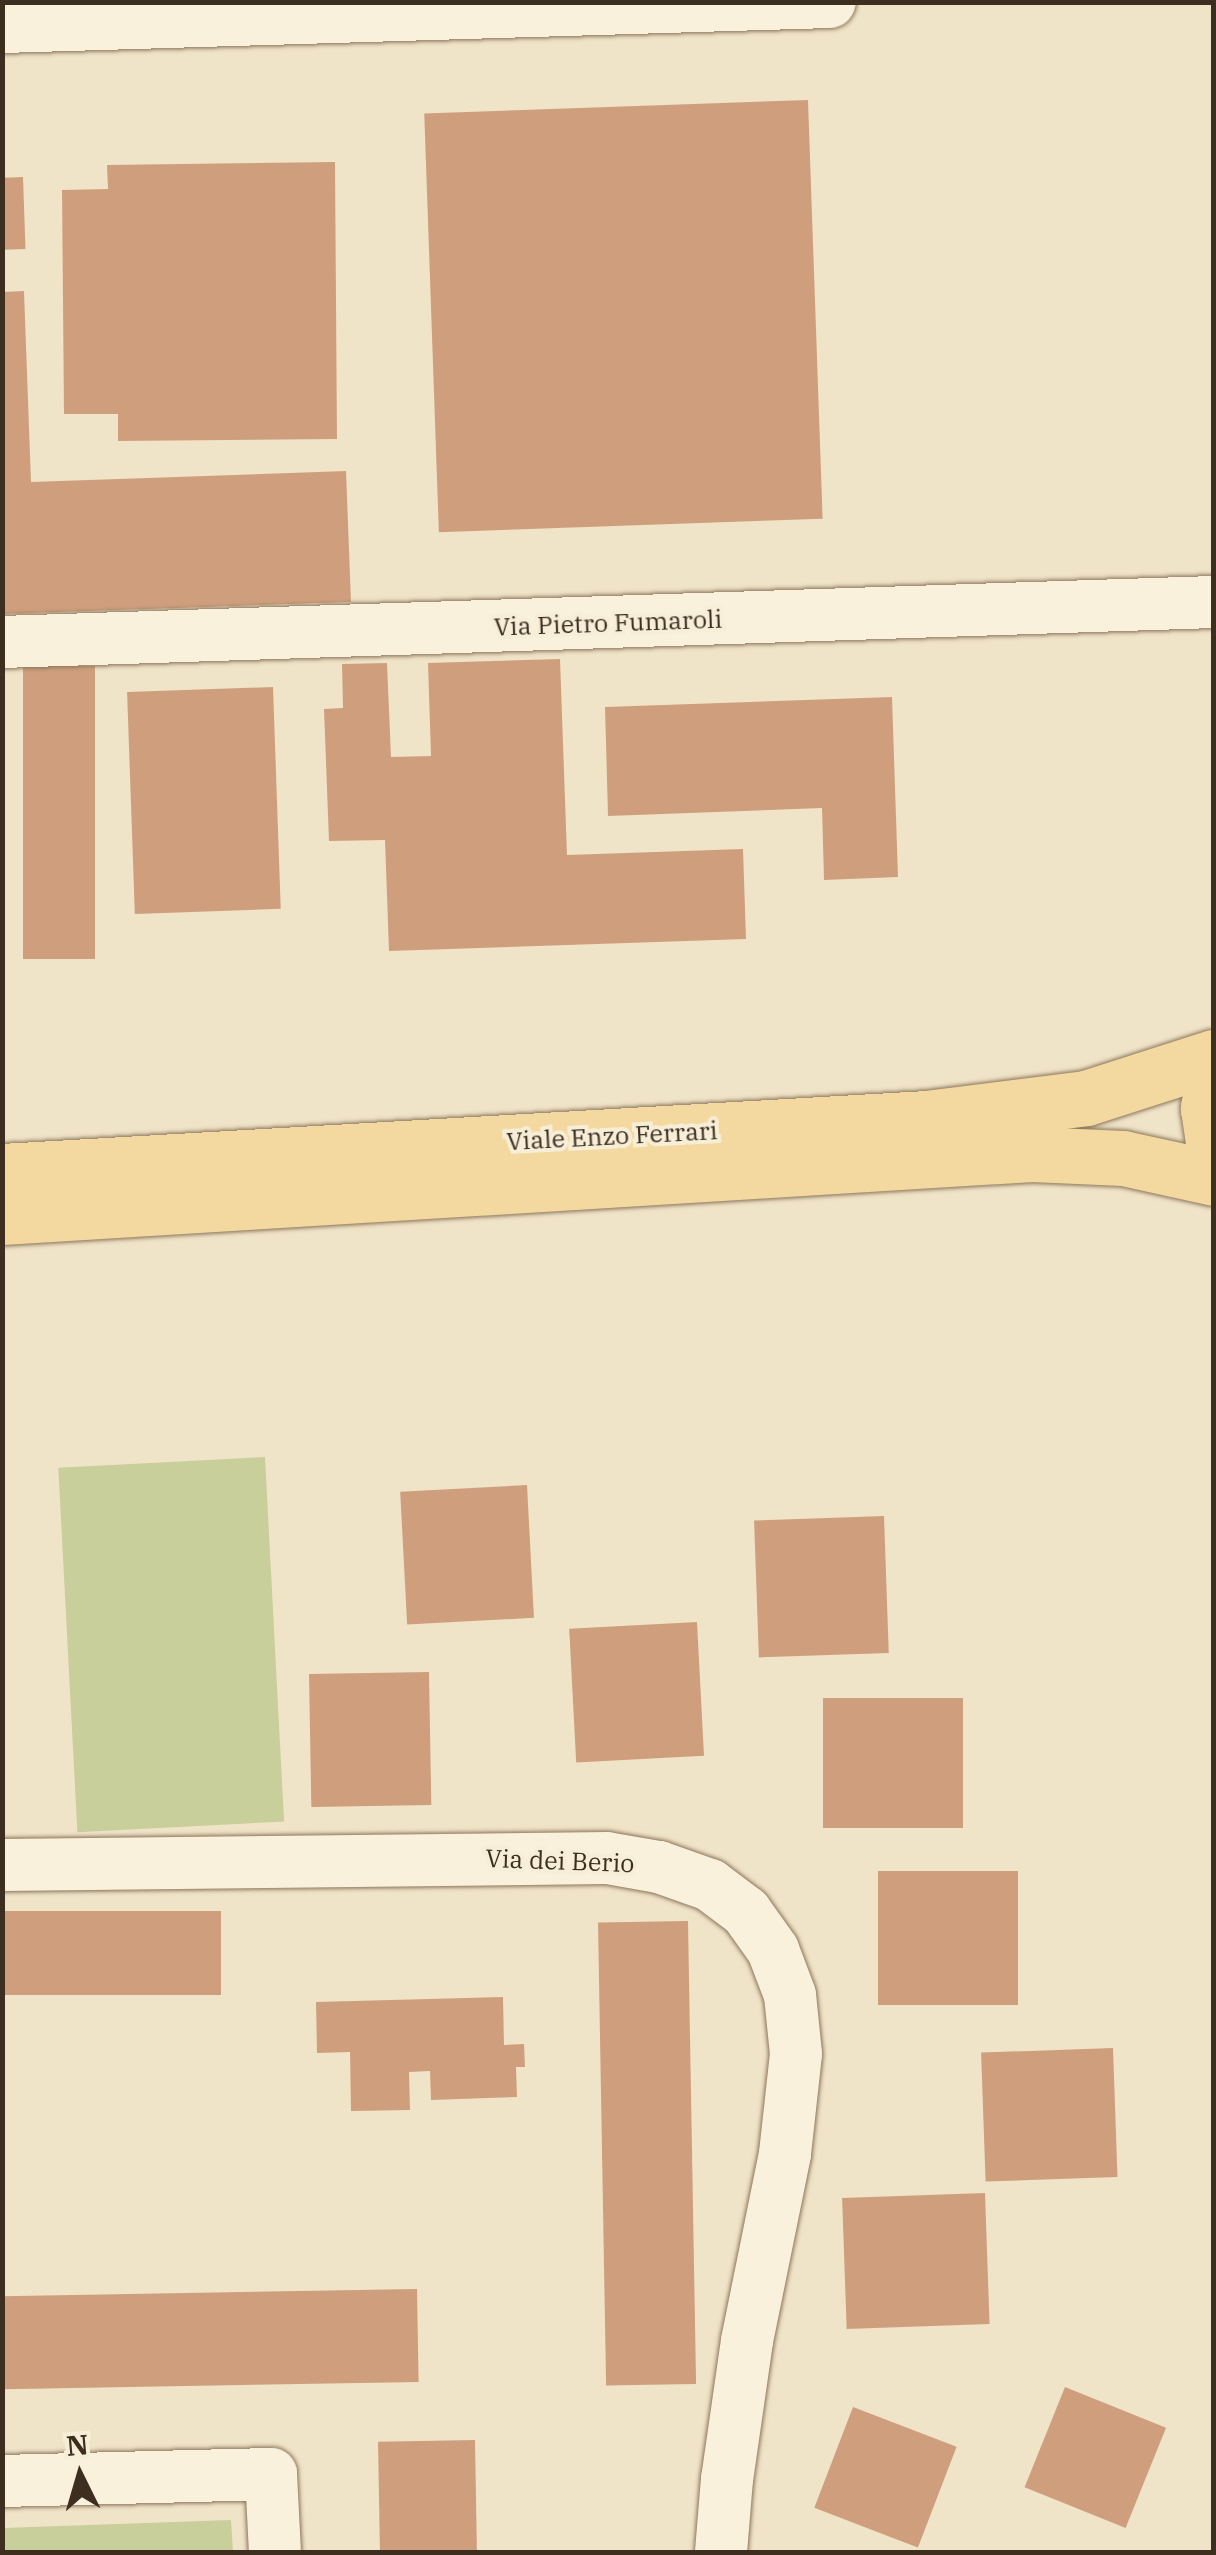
<!DOCTYPE html>
<html>
<head>
<meta charset="utf-8">
<style>
  body { margin:0 }
  #map { position:relative; width:1216px; height:2555px; overflow:hidden; background:#f0e4c8; font-family:"IBM Plex Serif",serif }
  div>[style] { position:absolute }
  .green>* { inset:0; background:#c9cf9b; transform-origin:0 0 }
  .building>* { inset:0; background:#cf9f7d; transform-origin:0 0 }
  .roads { filter:drop-shadow(0 0 2px #8d765c) drop-shadow(0 0 2px #8d765c) }
  .minor>* { height:52px; margin:-26px; padding:0 26px; transform-origin:26px; border-radius:26px; background:#faf1dc }
  .major>* { height:55px; margin:-27.5px; padding:0 27.5px; transform-origin:27.5px; border-radius:27.5px; background:#f3d9a0 }
  span { translate:-50% -50%; white-space:nowrap; text-align:center; line-height:1.15; -webkit-text-stroke:8px #f7eed8; paint-order:stroke }
  .street-label { font-size:25px; color:#3d2e20 }
  .frame { position:absolute; inset:0; border:5px solid #3d2e20; pointer-events:none }
  .north { position:absolute; left:30px; top:2425px; width:100px; height:100px; -webkit-text-stroke:8px #f7eed8; paint-order:stroke; rotate:355deg; font-size:28px; font-weight:700; line-height:40px; text-align:center; color:#3d2e20 }
  .north::after { content:''; display:block; margin:auto; width:35px; height:45px; background:#3d2e20; clip-path:polygon(50% 0,100% 100%,50% 72%,0 100%) }
</style>
</head>
<body>
<div id="map">
  <div class="green">
    <div style="left:265px;top:1457px;width:365px;height:207px;rotate:87deg"></div>
    <div style="clip-path:polygon(231px 2520px,233px 2552px,3px 2552px,3px 2528px)"></div>
  </div>
  <div class="building">
    <div style="left:808px;top:100px;width:419px;height:384px;rotate:88deg"></div>
    <div style="clip-path:polygon(335px 162px,337px 439px,118px 441px,118px 414px,64px 414px,62px 190px,108px 189px,107px 165px)"></div>
    <div style="left:23px;top:177px;width:72px;height:21px;rotate:88deg"></div>
    <div style="clip-path:polygon(24px 291px,31px 482px,346px 471px,351px 602px,2px 614px,2px 292px)"></div>
    <div style="clip-path:polygon(560px 659px,567px 855px,743px 849px,746px 939px,389px 951px,385px 840px,329px 841px,324px 709px,343px 708px,342px 664px,387px 663px,391px 757px,431px 756px,428px 663px)"></div>
    <div style="left:23px;top:666px;width:72px;height:293px"></div>
    <div style="left:273px;top:687px;width:222px;height:146px;rotate:88deg"></div>
    <div style="clip-path:polygon(892px 697px,898px 877px,824px 880px,822px 808px,608px 816px,605px 707px)"></div>
    <div style="left:527px;top:1485px;width:133px;height:127px;rotate:87deg"></div>
    <div style="left:884px;top:1516px;width:137px;height:130px;rotate:88deg"></div>
    <div style="left:697px;top:1622px;width:134px;height:128px;rotate:87deg"></div>
    <div style="left:429px;top:1672px;width:133px;height:120px;rotate:89deg"></div>
    <div style="left:963px;top:1698px;width:130px;height:140px;rotate:90deg"></div>
    <div style="left:1018px;top:1871px;width:134px;height:140px;rotate:90deg"></div>
    <div style="left:221px;top:1911px;width:84px;height:219px;rotate:90deg"></div>
    <div style="left:688px;top:1921px;width:463px;height:90px;rotate:89deg"></div>
    <div style="clip-path:polygon(503px 1997px,504px 2045px,524px 2044px,525px 2067px,516px 2067px,517px 2097px,431px 2100px,430px 2071px,409px 2072px,410px 2110px,351px 2111px,350px 2052px,317px 2053px,316px 2002px)"></div>
    <div style="left:1113px;top:2048px;width:129px;height:132px;rotate:88deg"></div>
    <div style="left:985px;top:2193px;width:131px;height:143px;rotate:88deg"></div>
    <div style="left:417px;top:2289px;width:93px;height:415px;rotate:89deg"></div>
    <div style="left:1065px;top:2387px;width:109px;height:108px;rotate:22deg"></div>
    <div style="left:853px;top:2407px;width:111px;height:108px;rotate:21deg"></div>
    <div style="left:475px;top:2440px;width:112px;height:97px;rotate:89deg"></div>
  </div>
  <div class="roads">
    <div class="minor">
      <div style="left:2px;top:27px;width:828px;rotate:-1.73deg"></div>
      <div style="left:2px;top:642px;width:1213px;rotate:-1.89deg"></div>
      <div style="left:2px;top:1865px;width:605px;rotate:-0.66deg"></div>
      <div style="left:607px;top:1858px;width:53px;rotate:9.8deg"></div>
      <div style="left:659px;top:1867px;width:54px;rotate:19.4deg"></div>
      <div style="left:710px;top:1885px;width:45px;rotate:36.9deg"></div>
      <div style="left:746px;top:1912px;width:47px;rotate:54.6deg"></div>
      <div style="left:773px;top:1950px;width:48px;rotate:69.3deg"></div>
      <div style="left:790px;top:1995px;width:59px;rotate:84.2deg"></div>
      <div style="left:796px;top:2054px;width:101px;rotate:96.3deg"></div>
      <div style="left:785px;top:2154px;width:191px;rotate:101.5deg"></div>
      <div style="left:747px;top:2341px;width:139px;rotate:98.2deg"></div>
      <div style="left:727px;top:2479px;width:73px;rotate:94.7deg"></div>
      <div style="left:2px;top:2481px;width:269px;rotate:-1.5deg"></div>
      <div style="left:271px;top:2474px;width:78px;rotate:87.1deg"></div>
    </div>
    <div class="major">
      <div style="left:1214px;top:1076px;width:33px;rotate:101deg"></div>
      <div style="left:1208px;top:1108px;width:41px;rotate:81.7deg"></div>
      <div style="left:2px;top:1171px;width:926px;rotate:-3.28deg"></div>
      <div style="left:926px;top:1118px;width:161px;rotate:-7.1deg"></div>
      <div style="left:1086px;top:1098px;width:134px;rotate:-17.8deg"></div>
      <div style="left:2px;top:1217px;width:1032px;rotate:-3.5deg"></div>
      <div style="left:1032px;top:1154px;width:91px;rotate:2.5deg"></div>
      <div style="left:1123px;top:1158px;width:93px;rotate:12.4deg"></div>
    </div>
  </div>
  <div class="street-label">
    <span style="left:608px;top:623px;rotate:-2deg">Via Pietro Fumaroli</span>
    <span style="left:612px;top:1136px;rotate:-3deg">Viale Enzo Ferrari</span>
    <span style="left:560px;top:1861px;rotate:2deg">Via dei Berio</span>
  </div>
  <div class="frame"></div>
  <div class="north">N</div>
</div>
</body>
</html>
